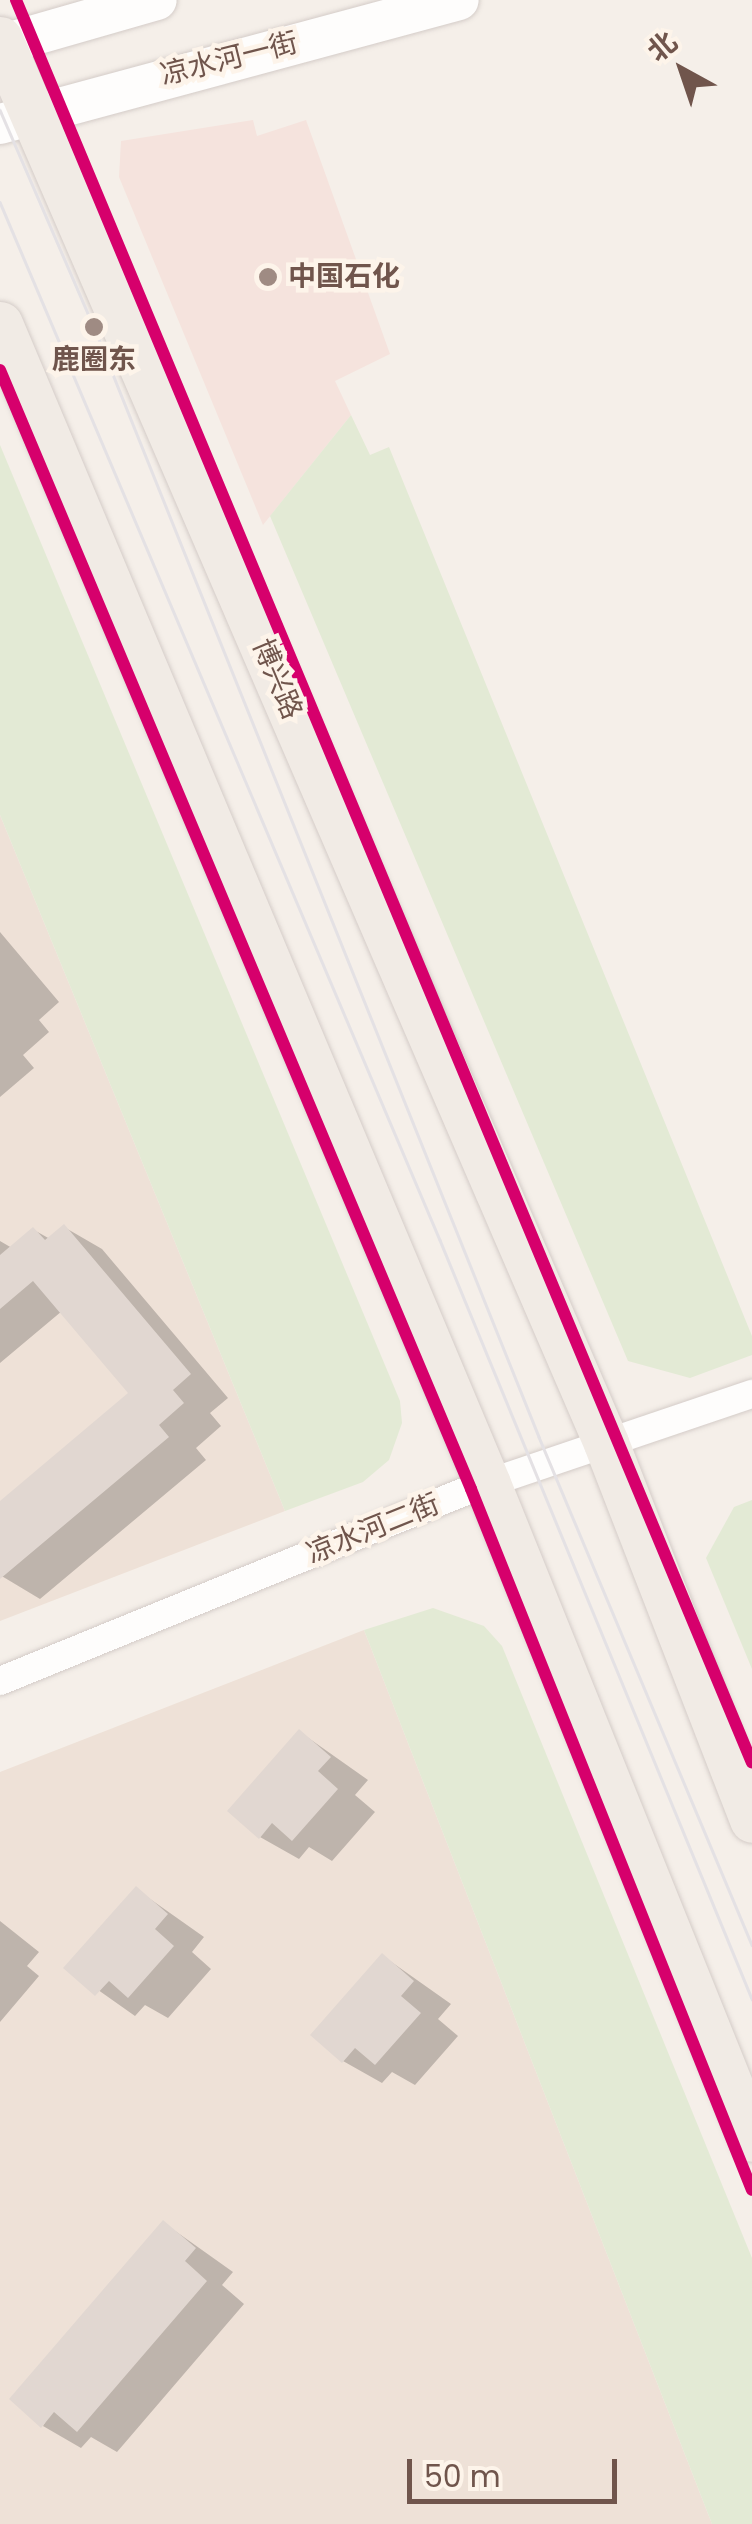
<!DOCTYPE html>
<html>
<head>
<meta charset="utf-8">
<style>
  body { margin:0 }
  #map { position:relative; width:752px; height:2524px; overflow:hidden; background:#f5efe9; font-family:Poppins,"Noto Sans SC",sans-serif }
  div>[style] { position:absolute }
  .residential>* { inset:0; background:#eee1d7 }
  .commercial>* { inset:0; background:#f5e3dd }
  .green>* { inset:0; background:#e3ead5 }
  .shadow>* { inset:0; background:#0003 }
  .building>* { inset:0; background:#e1d7d1 }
  .roads { filter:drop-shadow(0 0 2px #d4ccc8) drop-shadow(0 0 2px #d4ccc8) }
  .minor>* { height:28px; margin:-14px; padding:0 14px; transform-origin:14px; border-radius:14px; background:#fefdfc }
  .secondary>* { height:40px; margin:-20px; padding:0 20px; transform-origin:20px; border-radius:20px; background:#fefdfc }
  .primary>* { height:45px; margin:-22.5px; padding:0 22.5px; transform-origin:22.5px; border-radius:22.5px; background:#f1ebe5 }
  .tram>* { height:2.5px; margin:-1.25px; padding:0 1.25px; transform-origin:1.25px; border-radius:1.25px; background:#e4e1e4 }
  .cycleway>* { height:12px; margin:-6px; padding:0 6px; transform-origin:6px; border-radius:6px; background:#d6006c }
  .dots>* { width:28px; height:28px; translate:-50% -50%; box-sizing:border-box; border:5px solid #fdf4ea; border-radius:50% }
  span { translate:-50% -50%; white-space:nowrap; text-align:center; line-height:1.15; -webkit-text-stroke:9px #fdf4ea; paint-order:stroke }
  .street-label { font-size:28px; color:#70554c }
  .poi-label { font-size:28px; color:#70554c; font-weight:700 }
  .left { translate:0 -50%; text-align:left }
  .north { position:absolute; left:632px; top:20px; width:100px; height:100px; -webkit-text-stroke:8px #fdf4ea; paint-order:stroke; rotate:320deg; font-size:28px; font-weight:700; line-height:40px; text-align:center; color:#70554c }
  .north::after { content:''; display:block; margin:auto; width:35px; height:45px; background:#70554c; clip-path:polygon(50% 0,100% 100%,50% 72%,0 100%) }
  .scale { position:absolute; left:407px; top:2459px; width:210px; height:45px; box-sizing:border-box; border:5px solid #70554c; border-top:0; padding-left:12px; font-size:30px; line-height:35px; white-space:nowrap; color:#70554c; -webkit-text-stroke:8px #fdf4ea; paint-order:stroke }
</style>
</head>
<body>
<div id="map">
  <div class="residential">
    <div style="clip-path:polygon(0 815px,285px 1511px,0 1621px)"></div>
    <div style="clip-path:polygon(364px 1630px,712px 2524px,0 2524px,0 1772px)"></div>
  </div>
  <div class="commercial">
    <div style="clip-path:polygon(253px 120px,257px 136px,306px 120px,390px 354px,335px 381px,351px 415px,263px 525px,119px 177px,121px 141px)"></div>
  </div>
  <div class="green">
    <div style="clip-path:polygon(351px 415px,370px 455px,389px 447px,752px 1336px,752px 1355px,690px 1378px,628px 1361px,270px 516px)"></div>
    <div style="clip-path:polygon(0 445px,400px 1401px,402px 1423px,389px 1460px,363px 1482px,285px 1511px,0 815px)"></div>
    <div style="clip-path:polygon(752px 1500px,752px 1669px,706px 1558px,734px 1507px)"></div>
    <div style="clip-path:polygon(433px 1608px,484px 1626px,502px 1646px,752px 2258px,752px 2524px,712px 2524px,364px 1630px)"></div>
  </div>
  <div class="shadow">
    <div style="clip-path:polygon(0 932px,59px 1002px,39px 1020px,49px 1032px,23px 1055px,34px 1068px,0 1097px)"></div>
    <div style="clip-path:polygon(64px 1227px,102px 1249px,228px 1398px,210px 1413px,221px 1426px,196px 1448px,206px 1460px,40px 1599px,0 1575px,0 1504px,131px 1393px,62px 1311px,0 1363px,0 1241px,12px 1248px,34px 1230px,50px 1239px)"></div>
    <div style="clip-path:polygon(300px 1732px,368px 1780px,355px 1795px,375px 1812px,332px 1861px,309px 1847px,299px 1859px,260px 1837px)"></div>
    <div style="clip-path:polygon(136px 1889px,204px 1937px,192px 1952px,211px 1969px,168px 2018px,145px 2005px,135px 2016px,67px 1968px)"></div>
    <div style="clip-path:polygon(0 1921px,39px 1952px,27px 1966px,39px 1976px,0 2022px)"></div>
    <div style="clip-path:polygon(383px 1956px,451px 2004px,438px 2019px,458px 2036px,415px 2085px,392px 2072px,382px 2083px,343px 2061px)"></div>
    <div style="clip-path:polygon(164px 2223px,233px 2272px,222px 2285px,244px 2304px,117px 2452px,91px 2437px,81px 2448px,43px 2426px)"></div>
  </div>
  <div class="building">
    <div style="clip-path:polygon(64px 1224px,191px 1374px,173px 1390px,184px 1403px,159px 1425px,169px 1437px,0 1579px,0 1501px,128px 1393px,33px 1281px,0 1309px,0 1255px,33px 1227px,45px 1240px)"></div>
    <div style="clip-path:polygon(299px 1729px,331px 1757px,318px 1771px,338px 1789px,292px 1841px,272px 1823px,259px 1839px,227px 1811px)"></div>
    <div style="clip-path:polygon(136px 1886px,168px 1914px,155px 1929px,174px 1946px,128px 1998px,109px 1981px,95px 1996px,63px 1968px)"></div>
    <div style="clip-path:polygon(382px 1953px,414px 1981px,401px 1996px,421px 2013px,375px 2065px,355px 2048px,342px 2063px,310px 2035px)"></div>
    <div style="clip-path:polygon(163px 2220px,196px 2248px,185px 2261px,207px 2281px,77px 2432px,54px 2412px,41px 2428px,9px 2399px)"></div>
  </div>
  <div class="roads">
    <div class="minor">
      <div style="left:0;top:1681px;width:509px;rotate:-22.18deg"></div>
      <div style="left:471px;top:1489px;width:297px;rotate:-18.7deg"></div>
    </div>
    <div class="secondary">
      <div style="left:0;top:45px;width:163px;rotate:-16deg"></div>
      <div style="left:0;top:124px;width:475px;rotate:-15.1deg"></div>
    </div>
    <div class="primary">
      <div style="left:0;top:39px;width:1529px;rotate:66.65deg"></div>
      <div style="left:606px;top:1443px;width:404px;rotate:68.8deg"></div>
      <div style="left:0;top:324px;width:1258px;rotate:67.18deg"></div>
      <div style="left:488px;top:1484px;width:706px;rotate:68.05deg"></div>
    </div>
  </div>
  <div class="tram">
    <div style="left:0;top:110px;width:236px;rotate:66.6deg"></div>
    <div style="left:94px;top:327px;width:1196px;rotate:68.15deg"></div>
    <div style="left:539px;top:1437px;width:551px;rotate:67.25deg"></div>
    <div style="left:0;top:202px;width:1127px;rotate:67.03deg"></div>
    <div style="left:440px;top:1240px;width:821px;rotate:67.65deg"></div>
  </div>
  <div class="cycleway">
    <div style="left:16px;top:0;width:1910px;rotate:67.34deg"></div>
    <div style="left:0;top:370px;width:1214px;rotate:67.17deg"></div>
    <div style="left:471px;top:1489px;width:755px;rotate:68.16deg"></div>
  </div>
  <div class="dots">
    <div style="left:268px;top:277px;background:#9f8b83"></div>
    <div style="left:94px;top:327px;background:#9f8b83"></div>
  </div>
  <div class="street-label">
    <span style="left:229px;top:59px;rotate:-14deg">凉水河一街</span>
    <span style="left:277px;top:679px;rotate:67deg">博兴路</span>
    <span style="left:373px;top:1529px;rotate:-22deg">凉水河二街</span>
  </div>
  <div class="poi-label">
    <span class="left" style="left:288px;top:277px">中国石化</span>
    <span style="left:94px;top:360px">鹿圈东</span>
  </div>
  <div class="north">北</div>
  <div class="scale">50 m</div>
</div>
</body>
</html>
